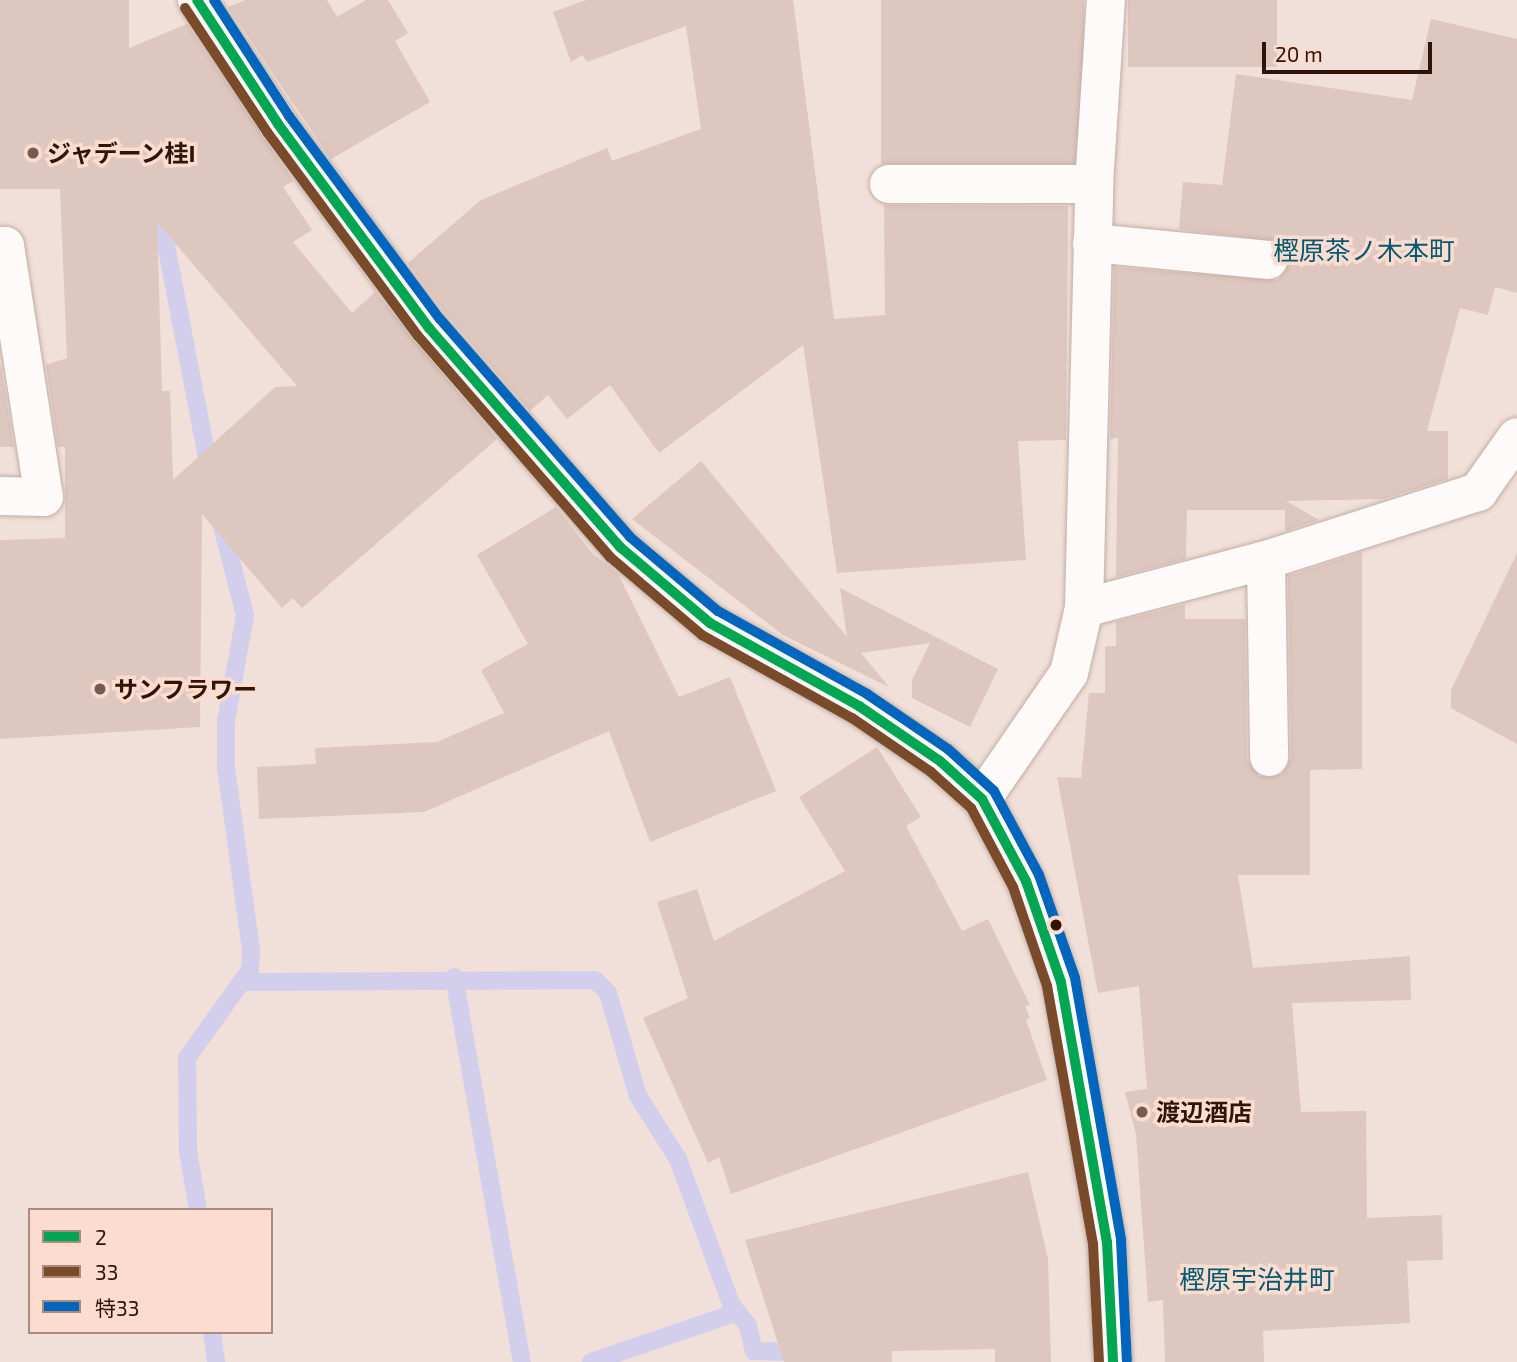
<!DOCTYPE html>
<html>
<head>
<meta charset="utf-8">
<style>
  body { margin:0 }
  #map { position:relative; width:1517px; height:1362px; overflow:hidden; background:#f1e0d9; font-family:"Exo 2","Noto Sans JP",sans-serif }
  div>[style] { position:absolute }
  .stream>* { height:18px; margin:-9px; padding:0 9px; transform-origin:9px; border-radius:9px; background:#d2ceeb }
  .building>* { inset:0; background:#ddc7be; transform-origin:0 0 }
  .roads { filter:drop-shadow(0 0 2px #c2aea5) drop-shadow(0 0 2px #c2aea5) }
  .minor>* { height:38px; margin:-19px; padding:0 19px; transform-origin:19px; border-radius:19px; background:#fdfaf9 }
  .secondary>* { height:38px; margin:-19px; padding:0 19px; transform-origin:19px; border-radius:19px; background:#fdfaf9 }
  .bus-1>* { height:10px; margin:-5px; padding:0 5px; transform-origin:5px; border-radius:5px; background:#00a651 }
  .bus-2>* { height:10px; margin:-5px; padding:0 5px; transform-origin:5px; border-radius:5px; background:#7a4b2a }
  .bus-3>* { height:10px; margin:-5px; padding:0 5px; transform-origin:5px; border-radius:5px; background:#0065bd }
  .dots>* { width:19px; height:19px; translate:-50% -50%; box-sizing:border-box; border:4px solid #fbdccf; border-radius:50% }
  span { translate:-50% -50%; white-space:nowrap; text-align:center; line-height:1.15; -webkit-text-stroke:7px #fbdccf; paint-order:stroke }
  .poi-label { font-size:24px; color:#2f1408; font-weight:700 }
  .left { translate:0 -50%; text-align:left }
  .neighbourhood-label { font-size:26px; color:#025970 }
  .legend { position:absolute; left:28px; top:1208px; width:245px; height:126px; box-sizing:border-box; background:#fbdccf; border:2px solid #a98c7f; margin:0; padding:9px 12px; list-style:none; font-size:21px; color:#2f1408 }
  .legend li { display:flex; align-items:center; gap:14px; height:35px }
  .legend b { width:35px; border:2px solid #a98c7f }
  .scale { position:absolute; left:1262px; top:42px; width:170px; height:32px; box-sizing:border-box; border:4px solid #2f1408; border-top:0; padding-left:9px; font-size:21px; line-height:24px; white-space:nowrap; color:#2f1408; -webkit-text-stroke:5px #fbdccf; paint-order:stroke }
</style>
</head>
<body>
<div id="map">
  <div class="stream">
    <div style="left:158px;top:203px;width:276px;rotate:79.1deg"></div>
    <div style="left:454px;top:977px;width:391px;rotate:80deg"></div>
    <div style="left:242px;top:982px;width:353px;rotate:-0.3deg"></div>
    <div style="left:595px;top:980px;width:18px;rotate:45deg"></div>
    <div style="left:608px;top:993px;width:107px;rotate:73.8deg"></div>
    <div style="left:638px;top:1096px;width:75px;rotate:57.6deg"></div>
    <div style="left:678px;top:1159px;width:154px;rotate:69.9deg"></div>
    <div style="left:731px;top:1304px;width:28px;rotate:52deg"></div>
    <div style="left:748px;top:1326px;width:26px;rotate:77deg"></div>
    <div style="left:754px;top:1351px;width:49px;rotate:1.2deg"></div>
    <div style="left:198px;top:1210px;width:60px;rotate:-99.6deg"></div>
    <div style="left:188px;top:1151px;width:93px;rotate:-90.6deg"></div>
    <div style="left:187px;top:1058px;width:108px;rotate:-54.4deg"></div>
    <div style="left:250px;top:970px;width:20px;rotate:-87deg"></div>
    <div style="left:251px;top:950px;width:185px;rotate:-97.8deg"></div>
    <div style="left:226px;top:767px;width:46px;rotate:-90deg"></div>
    <div style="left:226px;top:721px;width:108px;rotate:-79.8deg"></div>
    <div style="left:245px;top:615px;width:100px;rotate:-104.5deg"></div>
    <div style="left:212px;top:1332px;width:30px;rotate:82deg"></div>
    <div style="left:591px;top:1362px;width:155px;rotate:-18.8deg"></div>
  </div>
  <div class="building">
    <div style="clip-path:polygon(evenodd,0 0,129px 0,129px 48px,187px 24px,293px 181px,283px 187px,312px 230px,293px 242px,352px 313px,375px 292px,497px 439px,302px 608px,293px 598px,282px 608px,202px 514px,200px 727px,0 739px,0 540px,65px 538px,65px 447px,58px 447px,46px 365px,67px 358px,60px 189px,0 189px,0 0,157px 222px,297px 386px,275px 387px,173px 480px,170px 391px,162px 391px,157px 222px)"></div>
    <div style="clip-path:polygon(245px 0,327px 0,337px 17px,366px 0,388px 0,408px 33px,395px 41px,430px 102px,331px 159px,228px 7px)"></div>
    <div style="clip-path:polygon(586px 0,793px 0,834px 319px,885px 315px,884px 205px,1068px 206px,1066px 440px,1018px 441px,1026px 560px,837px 573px,803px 345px,659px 453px,610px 385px,567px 419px,548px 395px,530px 411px,446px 314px,408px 263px,481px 200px,607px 148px,612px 161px,701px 129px,686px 26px,587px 62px,582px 55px,571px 62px,553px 12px)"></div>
    <div style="left:881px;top:0;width:203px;height:164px"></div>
    <div style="left:1128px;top:0;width:149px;height:67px"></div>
    <div style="clip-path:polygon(1431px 19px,1517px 39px,1517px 293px,1495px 287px,1488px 315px,1460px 308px,1427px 431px,1448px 431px,1448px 479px,1384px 499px,1286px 501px,1319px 520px,1285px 531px,1285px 510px,1187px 510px,1186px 559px,1116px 577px,1118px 438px,1110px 439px,1114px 267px,1278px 280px,1290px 261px,1280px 242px,1179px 229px,1183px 182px,1222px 185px,1236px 74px,1412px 100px)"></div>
    <div style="clip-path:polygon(0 365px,1px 365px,14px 447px,0 447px)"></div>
    <div style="clip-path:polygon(701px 461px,847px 637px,840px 588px,998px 669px,970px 727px,912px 698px,912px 680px,930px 643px,861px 653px,889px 687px,783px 635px,632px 519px)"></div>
    <div style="clip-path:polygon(556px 507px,592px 553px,618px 574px,679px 697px,730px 677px,776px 791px,650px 842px,609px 731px,424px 812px,259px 819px,257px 767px,316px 764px,315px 748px,437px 742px,504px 713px,481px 670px,528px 644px,477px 555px)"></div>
    <div style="clip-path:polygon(1362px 552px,1362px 769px,1310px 770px,1310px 875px,1238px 875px,1253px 968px,1410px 956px,1411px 1000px,1292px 1003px,1301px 1112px,1366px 1111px,1367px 1218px,1442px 1215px,1443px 1260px,1407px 1261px,1410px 1323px,1263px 1331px,1264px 1362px,1165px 1362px,1163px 1300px,1148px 1302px,1136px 1134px,1125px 1092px,1147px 1089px,1139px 986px,1098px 993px,1057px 777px,1081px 778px,1089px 693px,1105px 693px,1105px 646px,1116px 646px,1116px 622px,1185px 604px,1185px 619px,1245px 619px,1247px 758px,1259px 776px,1281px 775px,1291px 757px,1288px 576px)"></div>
    <div style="clip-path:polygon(1517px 553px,1517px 744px,1451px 708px,1451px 690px)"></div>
    <div style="clip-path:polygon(877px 747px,921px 817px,906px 826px,962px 931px,988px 919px,1030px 1005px,1025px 1006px,1030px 1018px,1026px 1020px,1047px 1080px,731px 1194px,719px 1157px,708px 1163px,643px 1018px,688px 998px,657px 902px,697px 889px,714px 941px,845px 871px,799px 797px)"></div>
    <div style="clip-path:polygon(1028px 1172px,1048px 1259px,1051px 1362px,995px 1362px,995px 1349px,892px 1351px,892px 1362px,784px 1362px,745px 1240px)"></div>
  </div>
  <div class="roads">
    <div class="minor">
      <div style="left:889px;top:184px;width:205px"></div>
      <div style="left:1092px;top:243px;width:177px;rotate:5.5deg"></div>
      <div style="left:0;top:246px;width:5px"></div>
      <div style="left:5px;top:246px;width:254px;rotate:81.2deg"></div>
      <div style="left:44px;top:497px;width:44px;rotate:-178.7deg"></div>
      <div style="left:1266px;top:560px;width:197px;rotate:89.1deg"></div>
      <div style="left:1084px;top:608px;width:188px;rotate:-14.8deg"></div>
      <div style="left:1266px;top:560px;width:223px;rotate:-17.8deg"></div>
      <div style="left:1478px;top:492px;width:67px;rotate:-54.7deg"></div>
      <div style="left:982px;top:799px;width:153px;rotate:-55.4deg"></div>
      <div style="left:1069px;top:673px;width:67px;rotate:-77deg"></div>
      <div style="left:1084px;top:608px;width:424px;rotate:-88.6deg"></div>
      <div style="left:1094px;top:184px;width:184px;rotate:-86.3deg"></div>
    </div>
    <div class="secondary">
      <div style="left:197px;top:0;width:148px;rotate:56.8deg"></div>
      <div style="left:278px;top:124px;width:254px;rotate:53.5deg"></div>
      <div style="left:429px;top:328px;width:291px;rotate:48.9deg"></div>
      <div style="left:620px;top:547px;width:118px;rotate:40.2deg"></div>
      <div style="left:710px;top:623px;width:171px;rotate:29.1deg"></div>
      <div style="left:859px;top:706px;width:98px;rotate:34.2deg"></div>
      <div style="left:940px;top:761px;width:57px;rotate:42.1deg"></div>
      <div style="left:982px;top:799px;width:93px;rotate:61.8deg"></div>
      <div style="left:1026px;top:881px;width:107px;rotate:70.9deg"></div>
      <div style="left:1061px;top:982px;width:264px;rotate:80deg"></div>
      <div style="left:1107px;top:1242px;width:120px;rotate:87.1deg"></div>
    </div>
  </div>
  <div class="bus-1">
    <div style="left:197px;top:0;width:148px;rotate:56.8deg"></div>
    <div style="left:278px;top:124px;width:254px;rotate:53.5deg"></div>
    <div style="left:429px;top:328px;width:291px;rotate:48.9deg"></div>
    <div style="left:620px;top:547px;width:118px;rotate:40.2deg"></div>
    <div style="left:710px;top:623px;width:171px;rotate:29.1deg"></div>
    <div style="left:859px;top:706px;width:98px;rotate:34.2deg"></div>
    <div style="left:940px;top:761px;width:57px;rotate:42.1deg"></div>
    <div style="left:982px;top:799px;width:93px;rotate:61.8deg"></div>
    <div style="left:1026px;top:881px;width:107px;rotate:70.9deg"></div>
    <div style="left:1061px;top:982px;width:264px;rotate:80deg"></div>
    <div style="left:1107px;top:1242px;width:120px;rotate:87.1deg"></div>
  </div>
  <div class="bus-2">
    <div style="left:185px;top:8px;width:149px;rotate:56.5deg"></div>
    <div style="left:267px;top:132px;width:254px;rotate:53.5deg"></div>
    <div style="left:418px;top:336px;width:293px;rotate:49deg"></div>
    <div style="left:610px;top:557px;width:121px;rotate:40.3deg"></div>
    <div style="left:702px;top:635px;width:171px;rotate:29deg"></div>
    <div style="left:852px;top:718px;width:96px;rotate:34.4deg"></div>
    <div style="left:931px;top:772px;width:54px;rotate:42deg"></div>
    <div style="left:971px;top:808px;width:89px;rotate:62deg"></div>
    <div style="left:1013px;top:887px;width:105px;rotate:71deg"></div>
    <div style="left:1047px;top:986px;width:262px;rotate:79.9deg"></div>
    <div style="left:1093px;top:1244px;width:118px;rotate:87.1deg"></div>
  </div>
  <div class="bus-3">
    <div style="left:214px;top:0;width:138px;rotate:57.1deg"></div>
    <div style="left:289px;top:116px;width:253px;rotate:53.4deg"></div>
    <div style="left:440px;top:319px;width:289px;rotate:48.9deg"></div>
    <div style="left:630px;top:537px;width:115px;rotate:40.1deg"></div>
    <div style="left:718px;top:611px;width:171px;rotate:29.1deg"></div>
    <div style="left:867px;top:694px;width:98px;rotate:34.2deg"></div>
    <div style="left:948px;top:749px;width:62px;rotate:42.4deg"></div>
    <div style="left:994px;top:791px;width:95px;rotate:61.8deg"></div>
    <div style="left:1039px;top:875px;width:109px;rotate:70.7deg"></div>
    <div style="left:1075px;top:978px;width:266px;rotate:80deg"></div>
    <div style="left:1121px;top:1240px;width:121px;rotate:87.2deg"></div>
  </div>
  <div class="dots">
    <div style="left:33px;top:153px;background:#735b51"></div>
    <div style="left:100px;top:689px;background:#735b51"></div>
    <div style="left:1056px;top:925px;background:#2f1408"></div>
    <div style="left:1142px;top:1112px;background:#735b51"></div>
  </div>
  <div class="poi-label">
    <span class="left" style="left:47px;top:153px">ジャデーン桂I</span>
    <span class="left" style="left:114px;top:689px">サンフラワー</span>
    <span class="left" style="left:1156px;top:1112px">渡辺酒店</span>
  </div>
  <div class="neighbourhood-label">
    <span style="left:1364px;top:250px">樫原茶ノ木本町</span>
    <span style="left:1257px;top:1279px">樫原宇治井町</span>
  </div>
  <ul class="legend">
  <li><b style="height:9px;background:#00a651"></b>2</li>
  <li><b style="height:9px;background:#7a4b2a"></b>33</li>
  <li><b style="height:9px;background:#0065bd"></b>特33</li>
  </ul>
  <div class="scale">20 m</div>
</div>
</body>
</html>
